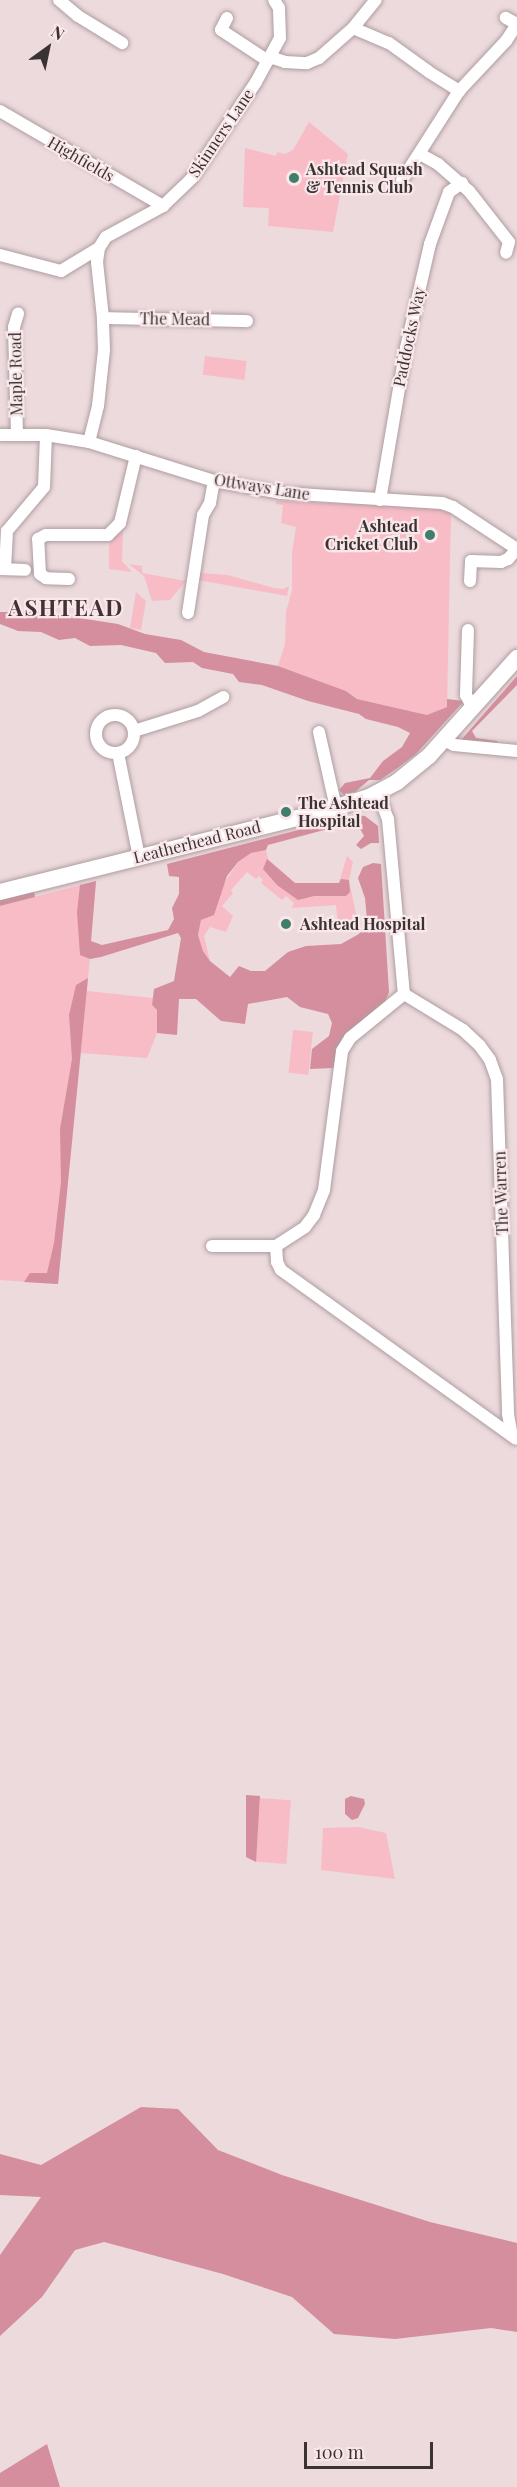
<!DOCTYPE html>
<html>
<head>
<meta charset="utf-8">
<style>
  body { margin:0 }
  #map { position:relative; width:517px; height:2487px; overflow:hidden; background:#ecdadd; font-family:"Playfair Display",serif }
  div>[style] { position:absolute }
  .green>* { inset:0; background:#f8bcc7; transform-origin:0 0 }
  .forest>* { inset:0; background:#d48e9d }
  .roads { filter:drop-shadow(0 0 2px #ae9da0) drop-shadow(0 0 2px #ae9da0) }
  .minor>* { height:12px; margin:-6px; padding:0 6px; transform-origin:6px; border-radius:6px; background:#fff }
  .minor>.ring { margin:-6px; padding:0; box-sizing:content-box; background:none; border:12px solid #fff; border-radius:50% }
  .highway>* { height:16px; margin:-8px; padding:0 8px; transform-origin:8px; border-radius:8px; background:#fff }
  .dots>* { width:16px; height:16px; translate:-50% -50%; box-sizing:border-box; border:3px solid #f9e7ea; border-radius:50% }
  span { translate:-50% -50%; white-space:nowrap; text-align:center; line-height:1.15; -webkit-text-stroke:4.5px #f9e7ea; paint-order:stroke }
  .street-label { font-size:16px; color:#3a3334 }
  .poi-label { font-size:16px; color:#3a3334; font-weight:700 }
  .left { translate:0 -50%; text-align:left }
  .right { translate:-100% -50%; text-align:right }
  .district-label { font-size:22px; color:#403235; font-weight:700; letter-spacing:1.5px }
  .north { position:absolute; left:18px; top:18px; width:60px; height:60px; -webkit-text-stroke:4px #f9e7ea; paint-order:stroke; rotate:33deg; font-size:16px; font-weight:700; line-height:24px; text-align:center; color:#3a3334 }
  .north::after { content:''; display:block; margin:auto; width:21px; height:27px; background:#3a3334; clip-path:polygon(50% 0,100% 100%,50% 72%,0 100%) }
  .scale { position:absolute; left:304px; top:2442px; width:129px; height:27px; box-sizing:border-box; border:3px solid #3a3334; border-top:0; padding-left:8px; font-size:18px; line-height:21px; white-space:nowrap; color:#3a3334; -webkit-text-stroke:4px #f9e7ea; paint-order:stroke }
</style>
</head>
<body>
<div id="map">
  <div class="green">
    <div style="clip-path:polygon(309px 122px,348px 154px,333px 232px,268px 226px,269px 208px,243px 207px,245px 148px,276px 156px,277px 152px,285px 154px,293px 150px)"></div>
    <div style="left:205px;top:356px;width:42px;height:19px;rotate:7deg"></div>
    <div style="clip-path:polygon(276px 501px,435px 507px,451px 513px,447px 707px,427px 715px,357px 699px,346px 691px,278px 666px,285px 644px,286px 612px,292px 590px,292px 553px,296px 527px,281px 523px,283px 505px,276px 504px)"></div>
    <div style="clip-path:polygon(123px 530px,122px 561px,132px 572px,109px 569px,109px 537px,117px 536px)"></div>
    <div style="clip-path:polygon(129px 564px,142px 566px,142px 573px,186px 581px,170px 600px,152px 601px,144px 576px)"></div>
    <div style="clip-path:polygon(200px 573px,228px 575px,274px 588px,283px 589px,289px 586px,287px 596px,198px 580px)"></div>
    <div style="clip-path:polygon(136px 592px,146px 601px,141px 630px,130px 628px)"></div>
    <div style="clip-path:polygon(266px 850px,268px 859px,295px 883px,339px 883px,347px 856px,353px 862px,349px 880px,357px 919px,351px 927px,344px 930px,338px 926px,336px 905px,292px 908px,294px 903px,286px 896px,282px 900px,261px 883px,263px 880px,259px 876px,256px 879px,247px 872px,231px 890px,233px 893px,222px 906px,233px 916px,226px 932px,210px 927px,204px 936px,210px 961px,203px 951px,198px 935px,201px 920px,238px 862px,251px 853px)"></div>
    <div style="clip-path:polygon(96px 881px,87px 991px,153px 998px,152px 1005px,157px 1010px,157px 1033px,147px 1058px,81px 1053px,58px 1284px,0 1280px,0 906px)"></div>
    <div style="left:293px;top:1030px;width:20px;height:43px;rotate:6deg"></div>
    <div style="left:260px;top:1798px;width:31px;height:64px;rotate:4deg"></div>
    <div style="clip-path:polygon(358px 1827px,386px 1833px,395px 1879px,321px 1870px,323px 1828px)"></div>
  </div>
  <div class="forest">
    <div style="clip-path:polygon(0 612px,40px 612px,118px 624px,145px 634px,181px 640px,204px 652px,278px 666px,346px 691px,357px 699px,427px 715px,447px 707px,447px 699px,464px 701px,416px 754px,399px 767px,380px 780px,369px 780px,355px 792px,344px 795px,339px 790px,345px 783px,370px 778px,383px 761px,402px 747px,410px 733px,398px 727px,366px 719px,359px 714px,308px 701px,262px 685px,239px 682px,233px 674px,202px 668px,193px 662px,165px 663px,156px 653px,121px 645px,90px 646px,75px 638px,59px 640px,41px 632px,18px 631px,0 624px)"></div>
    <div style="clip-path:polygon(517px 676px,517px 685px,472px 731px,476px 738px,497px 741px,498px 745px,461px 740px)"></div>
    <div style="clip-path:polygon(356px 815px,365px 816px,378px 826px,379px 843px,371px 843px,361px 849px,356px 845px,364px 836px,358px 825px,350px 823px,268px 845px,266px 850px,251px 853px,238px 862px,227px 876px,214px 915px,201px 920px,198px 935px,203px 951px,210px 961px,230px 977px,239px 966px,251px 971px,265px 971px,288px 952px,306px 946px,341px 944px,359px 934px,367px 920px,365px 898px,358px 878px,363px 867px,373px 863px,381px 864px,389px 992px,385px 1003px,342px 1039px,333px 1068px,310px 1069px,312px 1049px,329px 1036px,332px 1023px,328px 1014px,300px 1007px,287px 997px,248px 1004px,245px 1024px,221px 1021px,196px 999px,179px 999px,177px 1035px,157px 1033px,157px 1010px,152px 1005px,154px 989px,174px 981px,181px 938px,178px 933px,101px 957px,90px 959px,80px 955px,77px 912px,80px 885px,96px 881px,91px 941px,102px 945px,168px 930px,174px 919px,172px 908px,179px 894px,179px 877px,169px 876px,167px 864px)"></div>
    <div style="clip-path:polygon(267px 859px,295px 883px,339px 883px,341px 879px,349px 880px,350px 892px,346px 896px,314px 896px,298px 900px,277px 885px,263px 869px)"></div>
    <div style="clip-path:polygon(34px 891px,35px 897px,0 906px,0 897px)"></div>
    <div style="clip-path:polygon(88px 978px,58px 1284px,24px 1282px,30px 1273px,47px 1273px,54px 1243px,61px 1182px,60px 1129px,72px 1059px,69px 1015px,76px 985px)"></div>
    <div style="clip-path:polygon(246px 1795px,260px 1796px,256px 1862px,246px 1857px)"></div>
    <div style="clip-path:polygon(351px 1796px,364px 1799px,365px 1804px,358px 1818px,352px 1820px,345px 1814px,345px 1799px)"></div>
    <div style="clip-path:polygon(141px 2107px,178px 2109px,218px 2150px,282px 2175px,430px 2222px,517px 2243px,517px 2332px,491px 2328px,395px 2339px,334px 2334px,292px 2297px,223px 2274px,104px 2242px,75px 2250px,42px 2297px,0 2336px,0 2255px,41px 2197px,0 2195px,0 2154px,41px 2165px)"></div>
    <div style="clip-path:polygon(47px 2444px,60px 2487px,0 2487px,0 2473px)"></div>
  </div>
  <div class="roads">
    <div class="minor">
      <div style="left:59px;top:0;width:25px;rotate:40deg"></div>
      <div style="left:78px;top:16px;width:52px;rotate:31.5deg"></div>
      <div style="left:227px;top:18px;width:13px;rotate:117deg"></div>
      <div style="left:221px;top:30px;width:56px;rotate:33.4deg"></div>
      <div style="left:353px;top:28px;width:39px;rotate:23deg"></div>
      <div style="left:389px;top:43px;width:49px;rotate:35.9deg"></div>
      <div style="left:429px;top:72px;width:36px;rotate:32deg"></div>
      <div style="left:270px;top:57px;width:16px;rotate:18deg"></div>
      <div style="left:285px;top:62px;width:22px;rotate:3deg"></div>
      <div style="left:307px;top:63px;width:13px;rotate:-23deg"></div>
      <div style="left:319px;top:58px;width:45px;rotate:-41.4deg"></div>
      <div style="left:353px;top:28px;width:36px;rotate:-51deg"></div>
      <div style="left:0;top:111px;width:189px;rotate:30.2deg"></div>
      <div style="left:420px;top:154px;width:21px;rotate:29deg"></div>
      <div style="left:438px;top:164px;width:41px;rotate:41.1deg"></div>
      <div style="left:469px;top:191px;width:65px;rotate:51.9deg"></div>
      <div style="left:509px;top:242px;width:11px;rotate:105deg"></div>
      <div style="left:402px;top:180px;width:106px;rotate:-57.4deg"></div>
      <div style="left:459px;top:91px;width:69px;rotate:-46.8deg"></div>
      <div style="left:506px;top:41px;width:20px;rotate:-57deg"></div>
      <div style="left:517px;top:24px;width:13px;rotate:-151deg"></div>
      <div style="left:0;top:255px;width:63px;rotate:14.7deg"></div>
      <div style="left:61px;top:271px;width:44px;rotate:-31.2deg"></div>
      <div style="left:103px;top:318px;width:144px;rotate:1.2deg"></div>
      <div style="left:17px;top:434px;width:107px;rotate:-91.6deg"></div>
      <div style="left:14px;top:327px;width:14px;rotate:-73deg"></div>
      <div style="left:0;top:435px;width:46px"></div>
      <div style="left:46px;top:435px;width:44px;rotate:9.2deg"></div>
      <div style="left:89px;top:442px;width:131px;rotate:17.3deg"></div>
      <div style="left:214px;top:481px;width:69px;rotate:10deg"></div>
      <div style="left:282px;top:493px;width:160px;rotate:3.6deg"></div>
      <div style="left:442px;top:503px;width:12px;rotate:20deg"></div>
      <div style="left:453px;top:507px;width:77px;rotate:33.3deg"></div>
      <div style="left:89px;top:442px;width:37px;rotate:-76deg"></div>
      <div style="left:98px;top:406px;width:56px;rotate:-83.9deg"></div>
      <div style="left:104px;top:350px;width:32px;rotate:-92deg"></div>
      <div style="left:103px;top:318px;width:56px;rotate:-96.1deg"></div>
      <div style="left:97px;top:262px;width:14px;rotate:-82deg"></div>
      <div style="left:99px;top:248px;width:13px;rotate:-58deg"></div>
      <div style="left:106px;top:237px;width:65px;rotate:-28.5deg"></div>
      <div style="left:163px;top:206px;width:40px;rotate:-44deg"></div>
      <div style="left:192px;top:178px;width:115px;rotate:-56.3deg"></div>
      <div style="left:256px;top:82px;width:50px;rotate:-61.4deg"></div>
      <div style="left:280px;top:38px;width:30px;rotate:-92deg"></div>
      <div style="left:279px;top:8px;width:9px;rotate:-122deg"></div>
      <div style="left:380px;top:500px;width:154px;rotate:-80.3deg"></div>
      <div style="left:406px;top:348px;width:107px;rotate:-77deg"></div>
      <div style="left:430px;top:244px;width:55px;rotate:-69.9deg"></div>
      <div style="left:449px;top:192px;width:16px;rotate:-35deg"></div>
      <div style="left:0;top:569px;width:25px;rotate:2deg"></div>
      <div style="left:5px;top:569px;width:38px;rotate:-87deg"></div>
      <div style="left:7px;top:531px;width:57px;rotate:-49.9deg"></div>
      <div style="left:44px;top:487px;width:52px;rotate:-87.8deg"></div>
      <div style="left:69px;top:579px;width:23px;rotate:-178deg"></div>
      <div style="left:46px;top:578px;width:7px;rotate:-146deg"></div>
      <div style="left:40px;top:574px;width:35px;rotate:-93deg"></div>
      <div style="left:38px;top:539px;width:9px;rotate:-27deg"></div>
      <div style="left:46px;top:535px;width:62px"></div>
      <div style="left:108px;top:535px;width:17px;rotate:-45deg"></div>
      <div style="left:120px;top:523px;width:69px;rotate:-76.6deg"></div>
      <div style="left:470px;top:581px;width:20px;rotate:-87deg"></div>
      <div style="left:471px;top:561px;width:30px;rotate:2deg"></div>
      <div style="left:501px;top:562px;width:8px;rotate:-23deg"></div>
      <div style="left:508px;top:559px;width:13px;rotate:-48deg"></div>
      <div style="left:188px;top:613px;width:99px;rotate:-81.3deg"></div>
      <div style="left:203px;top:515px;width:14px;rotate:-60deg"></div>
      <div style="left:210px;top:503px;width:22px;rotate:-80deg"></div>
      <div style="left:468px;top:630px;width:65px;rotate:91.8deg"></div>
      <div style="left:466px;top:695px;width:15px;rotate:62deg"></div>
      <div class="ring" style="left:96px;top:715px;width:26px;height:26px"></div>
      <div style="left:134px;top:731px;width:67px;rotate:-17.4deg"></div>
      <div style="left:198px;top:711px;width:29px;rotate:-29deg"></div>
      <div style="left:319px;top:732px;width:78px;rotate:77.4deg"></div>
      <div style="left:444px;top:740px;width:11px;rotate:27deg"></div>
      <div style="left:454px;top:745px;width:63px;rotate:5.4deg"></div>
      <div style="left:118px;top:753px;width:106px;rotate:78.6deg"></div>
      <div style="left:378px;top:792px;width:29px;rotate:70deg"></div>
      <div style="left:388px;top:819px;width:176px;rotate:84.8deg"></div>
      <div style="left:404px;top:994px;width:69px;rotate:31.4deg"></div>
      <div style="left:463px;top:1030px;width:23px;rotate:43deg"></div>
      <div style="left:480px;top:1046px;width:17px;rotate:54deg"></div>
      <div style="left:490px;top:1060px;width:20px;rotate:70deg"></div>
      <div style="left:497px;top:1079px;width:335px;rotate:88.1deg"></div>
      <div style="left:508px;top:1414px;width:22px;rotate:80deg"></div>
      <div style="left:212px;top:1246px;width:64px"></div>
      <div style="left:276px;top:1246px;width:35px;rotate:-33deg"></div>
      <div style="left:305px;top:1227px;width:15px;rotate:-53deg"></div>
      <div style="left:314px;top:1215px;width:27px;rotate:-68deg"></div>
      <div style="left:324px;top:1190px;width:140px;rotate:-82.6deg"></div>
      <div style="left:342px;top:1051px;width:15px;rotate:-58deg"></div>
      <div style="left:350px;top:1038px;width:70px;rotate:-39.2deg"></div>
      <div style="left:276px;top:1246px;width:16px;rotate:86deg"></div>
      <div style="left:277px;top:1262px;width:9px;rotate:63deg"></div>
      <div style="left:281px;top:1270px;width:289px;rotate:35.7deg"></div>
    </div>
    <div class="highway">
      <div style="left:0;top:892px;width:331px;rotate:-14deg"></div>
      <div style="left:321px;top:812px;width:50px;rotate:-17.4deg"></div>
      <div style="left:369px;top:797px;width:32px;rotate:-28deg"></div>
      <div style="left:397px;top:782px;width:41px;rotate:-39.1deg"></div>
      <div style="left:429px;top:756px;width:132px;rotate:-48.1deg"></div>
    </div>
  </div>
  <div class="dots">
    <div style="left:294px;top:178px;background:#407e6b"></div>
    <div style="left:430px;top:535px;background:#407e6b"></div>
    <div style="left:286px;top:812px;background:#407e6b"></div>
    <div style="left:286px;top:924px;background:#407e6b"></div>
  </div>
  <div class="street-label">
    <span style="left:221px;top:133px;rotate:-56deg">Skinners Lane</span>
    <span style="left:81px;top:159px;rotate:30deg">Highfields</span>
    <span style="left:175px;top:319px;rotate:1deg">The Mead</span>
    <span style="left:409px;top:337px;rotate:-78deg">Paddocks Way</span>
    <span style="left:16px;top:374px;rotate:-91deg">Maple Road</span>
    <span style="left:262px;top:487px;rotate:9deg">Ottways Lane</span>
    <span style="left:197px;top:842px;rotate:-14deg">Leatherhead Road</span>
    <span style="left:501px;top:1193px;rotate:-92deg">The Warren</span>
  </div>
  <div class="poi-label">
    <span class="left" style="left:306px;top:178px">Ashtead Squash<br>&amp; Tennis Club</span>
    <span class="right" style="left:418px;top:535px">Ashtead<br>Cricket Club</span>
    <span class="left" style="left:298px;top:812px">The Ashtead<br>Hospital</span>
    <span class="left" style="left:300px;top:924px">Ashtead Hospital</span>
  </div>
  <div class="district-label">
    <span style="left:66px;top:608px">ASHTEAD</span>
  </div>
  <div class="north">N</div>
  <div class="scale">100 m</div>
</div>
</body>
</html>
